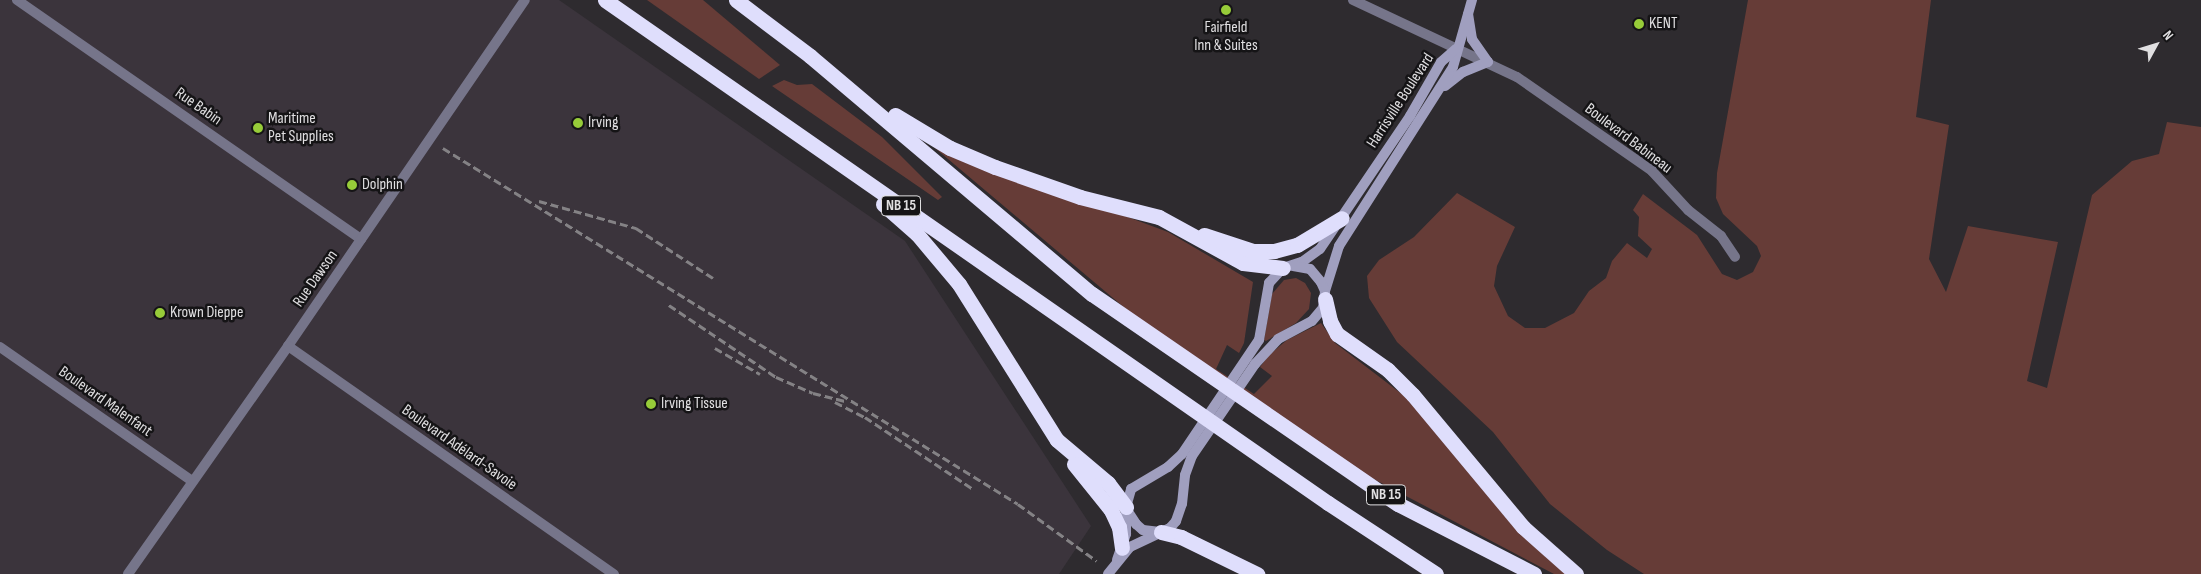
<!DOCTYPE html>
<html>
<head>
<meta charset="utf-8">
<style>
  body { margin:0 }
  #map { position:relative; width:2201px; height:574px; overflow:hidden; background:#2e2b2f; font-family:"Sofia Sans Condensed",sans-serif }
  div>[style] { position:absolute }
  .built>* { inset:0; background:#3b343c }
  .green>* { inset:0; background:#663c37 }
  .minor>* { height:10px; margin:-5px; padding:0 5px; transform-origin:5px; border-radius:5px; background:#76758a }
  .tertiary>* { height:10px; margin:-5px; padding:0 5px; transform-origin:5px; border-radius:5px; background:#76758a }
  .secondary>* { height:10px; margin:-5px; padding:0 5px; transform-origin:5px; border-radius:5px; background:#a09fbf }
  .motorway>* { height:15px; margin:-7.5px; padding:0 7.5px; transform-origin:7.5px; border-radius:7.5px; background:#dfdefc }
  .rail>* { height:2.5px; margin-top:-1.25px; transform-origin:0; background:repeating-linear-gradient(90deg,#848285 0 8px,transparent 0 12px) }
  .dots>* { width:14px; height:14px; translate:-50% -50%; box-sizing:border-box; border:2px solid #151416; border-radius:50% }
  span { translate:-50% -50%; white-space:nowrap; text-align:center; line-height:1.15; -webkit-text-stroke:5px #151416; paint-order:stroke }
  .shield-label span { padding:1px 4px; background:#151416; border:1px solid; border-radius:4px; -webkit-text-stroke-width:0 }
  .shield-label { font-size:15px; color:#e0dfe1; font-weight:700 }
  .poi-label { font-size:16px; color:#e0dfe1 }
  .left { translate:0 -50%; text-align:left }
  .street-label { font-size:16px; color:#e0dfe1 }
  .north { position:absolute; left:2131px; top:20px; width:50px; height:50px; -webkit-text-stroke:4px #151416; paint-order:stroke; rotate:51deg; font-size:14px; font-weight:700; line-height:20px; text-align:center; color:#e0dfe1 }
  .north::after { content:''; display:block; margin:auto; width:18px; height:22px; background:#e0dfe1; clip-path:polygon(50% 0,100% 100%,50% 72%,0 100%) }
</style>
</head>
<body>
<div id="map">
  <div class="built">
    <div style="clip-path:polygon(0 0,559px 0,905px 241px,1091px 526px,1059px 574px,0 574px)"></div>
  </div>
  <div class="green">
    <div style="clip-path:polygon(647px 0,703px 0,780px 65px,759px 79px)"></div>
    <div style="clip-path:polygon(1748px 0,1931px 0,1916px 117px,1949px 125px,1929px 259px,1946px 292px,1968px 226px,2058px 242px,2027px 381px,2047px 388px,2092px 195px,2132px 161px,2159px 154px,2167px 122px,2201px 127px,2201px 574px,1644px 574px,1607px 550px,1550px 504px,1493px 432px,1397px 342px,1369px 298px,1367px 276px,1379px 260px,1414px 237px,1457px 193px,1515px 227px,1497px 266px,1494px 286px,1508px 316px,1525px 328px,1545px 328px,1574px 313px,1589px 291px,1606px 278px,1612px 261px,1627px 243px,1647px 258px,1652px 249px,1638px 236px,1639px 217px,1633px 210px,1643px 194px,1697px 235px,1722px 274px,1737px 280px,1753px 272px,1761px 256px,1757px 246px,1723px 214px,1716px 198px,1717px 173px)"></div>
    <div style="clip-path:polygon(784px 80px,797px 85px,812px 84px,882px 137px,942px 197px,938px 200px,772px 86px)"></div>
    <div style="clip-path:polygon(929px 143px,1168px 232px,1253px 282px,1244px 343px,1239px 353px,1227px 345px,1216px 369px,1254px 394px,1272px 376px,1260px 367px,1269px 355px,1287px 340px,1321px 323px,1335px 343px,1403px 395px,1569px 574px,1554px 574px,1370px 477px,1132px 314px)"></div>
    <div style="clip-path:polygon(1296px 278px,1305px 283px,1311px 293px,1309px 309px,1296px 323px,1266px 341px,1264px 340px,1272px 294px,1284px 280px)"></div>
  </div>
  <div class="minor">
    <div style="left:17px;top:0;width:419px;rotate:34.8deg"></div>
    <div style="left:1353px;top:0;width:181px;rotate:25.2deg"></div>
    <div style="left:1517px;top:77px;width:165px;rotate:34.8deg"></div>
    <div style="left:1652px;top:171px;width:53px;rotate:47.3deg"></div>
    <div style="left:1688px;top:210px;width:42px;rotate:38.2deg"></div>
    <div style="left:1721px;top:236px;width:25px;rotate:56deg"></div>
    <div style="left:288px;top:346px;width:419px;rotate:-55.6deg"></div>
    <div style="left:0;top:347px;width:234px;rotate:34.9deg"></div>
  </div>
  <div class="tertiary">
    <div style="left:128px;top:574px;width:279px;rotate:-54.9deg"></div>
    <div style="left:288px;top:346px;width:398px;rotate:35deg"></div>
  </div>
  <div class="secondary">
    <div style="left:1445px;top:86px;width:23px;rotate:-38deg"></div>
    <div style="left:1463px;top:72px;width:27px;rotate:-22deg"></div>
    <div style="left:1488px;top:62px;width:28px;rotate:-125deg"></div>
    <div style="left:1472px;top:39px;width:25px;rotate:-99deg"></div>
    <div style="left:1325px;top:291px;width:47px;rotate:-72.7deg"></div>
    <div style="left:1339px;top:246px;width:212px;rotate:-57.5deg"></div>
    <div style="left:1453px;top:67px;width:70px;rotate:-74.2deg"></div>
    <div style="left:1127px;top:510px;width:17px;rotate:57deg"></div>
    <div style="left:1136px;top:524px;width:9px;rotate:41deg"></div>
    <div style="left:1143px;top:530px;width:17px;rotate:7deg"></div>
    <div style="left:1117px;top:560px;width:28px;rotate:-71deg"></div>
    <div style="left:1126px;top:534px;width:27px;rotate:-90deg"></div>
    <div style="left:1126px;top:507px;width:19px;rotate:-74deg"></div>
    <div style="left:1131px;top:489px;width:43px;rotate:-30.7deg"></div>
    <div style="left:1168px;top:467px;width:19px;rotate:-43deg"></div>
    <div style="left:1182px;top:454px;width:138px;rotate:-56deg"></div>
    <div style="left:1259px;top:340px;width:58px;rotate:-80deg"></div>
    <div style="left:1269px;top:283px;width:21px;rotate:-47deg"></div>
    <div style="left:1283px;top:268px;width:20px;rotate:-18deg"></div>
    <div style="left:1302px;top:262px;width:22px;rotate:-36deg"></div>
    <div style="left:1320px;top:249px;width:161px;rotate:-55.9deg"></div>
    <div style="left:1410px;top:116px;width:62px;rotate:-60.1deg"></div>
    <div style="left:1441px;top:62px;width:20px;rotate:-41deg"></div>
    <div style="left:1108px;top:574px;width:35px;rotate:-51deg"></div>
    <div style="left:1130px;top:547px;width:44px;rotate:-25.4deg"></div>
    <div style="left:1170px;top:528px;width:9px;rotate:-49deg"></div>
    <div style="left:1176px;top:521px;width:18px;rotate:-71deg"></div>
    <div style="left:1182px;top:504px;width:29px;rotate:-84deg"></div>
    <div style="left:1185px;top:475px;width:20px;rotate:-70deg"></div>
    <div style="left:1192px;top:456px;width:112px;rotate:-55.6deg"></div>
    <div style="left:1255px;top:364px;width:34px;rotate:-47deg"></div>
    <div style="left:1278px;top:339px;width:38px;rotate:-28deg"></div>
    <div style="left:1312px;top:321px;width:17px;rotate:-50deg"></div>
    <div style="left:1323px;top:308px;width:17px;rotate:-83deg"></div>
    <div style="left:1325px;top:291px;width:10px;rotate:-114deg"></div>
    <div style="left:1321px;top:282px;width:17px;rotate:-130deg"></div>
    <div style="left:1310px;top:269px;width:17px;rotate:-170deg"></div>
  </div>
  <div class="motorway">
    <div style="left:605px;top:0;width:881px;rotate:34.83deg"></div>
    <div style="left:1328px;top:503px;width:129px;rotate:33.3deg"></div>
    <div style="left:736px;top:0;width:93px;rotate:37.1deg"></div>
    <div style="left:810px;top:56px;width:369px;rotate:40.2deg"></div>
    <div style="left:1092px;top:294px;width:371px;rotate:34.5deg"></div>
    <div style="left:1398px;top:504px;width:153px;rotate:27.2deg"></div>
    <div style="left:895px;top:115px;width:64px;rotate:31deg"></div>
    <div style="left:950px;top:148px;width:49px;rotate:22.9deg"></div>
    <div style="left:995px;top:167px;width:90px;rotate:19.4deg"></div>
    <div style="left:1080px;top:197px;width:81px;rotate:14.2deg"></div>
    <div style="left:1159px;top:217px;width:96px;rotate:28.7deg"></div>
    <div style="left:1243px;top:263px;width:40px;rotate:7.1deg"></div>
    <div style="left:883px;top:204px;width:45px;rotate:41.4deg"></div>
    <div style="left:917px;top:234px;width:65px;rotate:50deg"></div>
    <div style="left:959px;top:284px;width:184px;rotate:57.9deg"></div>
    <div style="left:1057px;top:440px;width:67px;rotate:40.1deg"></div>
    <div style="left:1108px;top:483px;width:30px;rotate:53deg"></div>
    <div style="left:1204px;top:235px;width:52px;rotate:18.1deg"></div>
    <div style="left:1253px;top:251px;width:21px"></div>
    <div style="left:1274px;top:251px;width:24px;rotate:-15deg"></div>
    <div style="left:1297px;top:245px;width:52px;rotate:-31deg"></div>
    <div style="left:1325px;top:299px;width:23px;rotate:77deg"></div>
    <div style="left:1330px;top:321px;width:15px;rotate:62deg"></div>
    <div style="left:1337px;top:334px;width:62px;rotate:35.2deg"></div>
    <div style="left:1388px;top:370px;width:35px;rotate:45deg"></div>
    <div style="left:1413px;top:395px;width:172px;rotate:50.2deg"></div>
    <div style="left:1523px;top:527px;width:71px;rotate:41.6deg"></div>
    <div style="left:1074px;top:464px;width:59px;rotate:51.2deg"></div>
    <div style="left:1111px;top:510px;width:19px;rotate:65deg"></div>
    <div style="left:1119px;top:527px;width:21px;rotate:82deg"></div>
    <div style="left:1161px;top:532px;width:21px;rotate:14deg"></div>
    <div style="left:1181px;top:537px;width:85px;rotate:26deg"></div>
  </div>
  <div class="rail">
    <div style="left:443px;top:148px;width:676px;rotate:31.76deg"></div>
    <div style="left:1018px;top:504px;width:97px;rotate:35.8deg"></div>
    <div style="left:539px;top:201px;width:101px;rotate:15.6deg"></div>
    <div style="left:636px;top:228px;width:92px;rotate:33deg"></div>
    <div style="left:669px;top:305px;width:129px;rotate:33.9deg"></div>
    <div style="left:776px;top:377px;width:40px;rotate:23.4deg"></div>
    <div style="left:813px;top:393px;width:33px;rotate:14deg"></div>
    <div style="left:715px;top:348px;width:52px;rotate:30deg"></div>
    <div style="left:835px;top:402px;width:34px;rotate:27deg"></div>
    <div style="left:865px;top:417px;width:130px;rotate:33.7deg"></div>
  </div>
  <div class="dots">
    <div style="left:1226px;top:10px;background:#97cc39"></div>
    <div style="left:1639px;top:24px;background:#97cc39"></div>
    <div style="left:578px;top:123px;background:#97cc39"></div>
    <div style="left:258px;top:128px;background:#97cc39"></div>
    <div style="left:352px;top:185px;background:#97cc39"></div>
    <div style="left:160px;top:313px;background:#97cc39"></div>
    <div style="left:651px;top:404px;background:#97cc39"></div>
  </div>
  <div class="shield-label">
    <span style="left:901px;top:206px">NB 15</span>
    <span style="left:1386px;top:495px">NB 15</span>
  </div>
  <div class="poi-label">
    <span class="left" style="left:1649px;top:24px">KENT</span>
    <span style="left:1226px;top:37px">Fairfield<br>Inn &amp; Suites</span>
    <span class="left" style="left:268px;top:128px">Maritime<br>Pet Supplies</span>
    <span class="left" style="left:588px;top:123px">Irving</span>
    <span class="left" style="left:362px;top:185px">Dolphin</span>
    <span class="left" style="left:170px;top:313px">Krown Dieppe</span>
    <span class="left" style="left:661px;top:404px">Irving Tissue</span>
  </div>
  <div class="street-label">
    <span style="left:1401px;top:101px;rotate:-57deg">Harrisville Boulevard</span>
    <span style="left:198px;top:107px;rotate:35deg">Rue Babin</span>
    <span style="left:1628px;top:139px;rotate:37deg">Boulevard Babineau</span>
    <span style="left:316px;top:279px;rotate:-55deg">Rue Dawson</span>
    <span style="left:105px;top:402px;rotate:35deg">Boulevard Malenfant</span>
    <span style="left:459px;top:448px;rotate:35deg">Boulevard Adélard-Savoie</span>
  </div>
  <div class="north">N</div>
</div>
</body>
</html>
